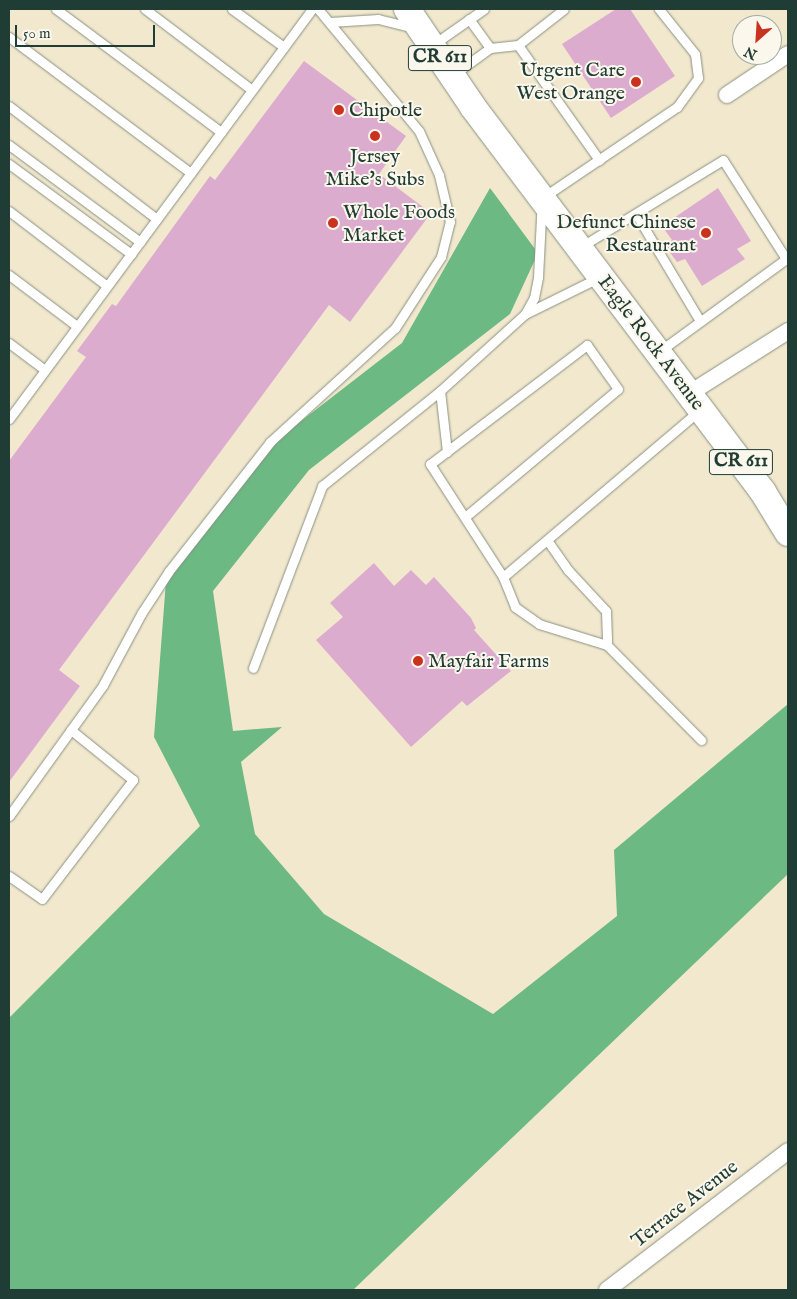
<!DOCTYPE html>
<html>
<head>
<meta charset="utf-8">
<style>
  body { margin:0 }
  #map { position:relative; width:797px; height:1299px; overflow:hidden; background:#f2e8ce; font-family:"IM FELL English",serif }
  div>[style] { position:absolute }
  .forest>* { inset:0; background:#6cb983 }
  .building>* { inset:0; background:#dcaccf }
  .roads { filter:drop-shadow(0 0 1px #889281) drop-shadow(0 0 1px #889281) }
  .service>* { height:9px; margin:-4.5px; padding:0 4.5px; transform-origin:4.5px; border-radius:4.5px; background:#fff }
  .minor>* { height:16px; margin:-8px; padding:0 8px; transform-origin:8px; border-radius:8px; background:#fff }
  .primary>* { height:26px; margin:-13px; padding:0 13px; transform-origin:13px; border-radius:13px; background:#fff }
  .dots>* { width:14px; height:14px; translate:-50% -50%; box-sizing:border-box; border:2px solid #fbf7ec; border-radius:50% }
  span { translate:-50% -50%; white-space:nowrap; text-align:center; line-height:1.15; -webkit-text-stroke:4px #fbf7ec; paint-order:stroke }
  .shield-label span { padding:1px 4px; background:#fbf7ec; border:1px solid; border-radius:4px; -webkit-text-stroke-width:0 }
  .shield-label { font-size:19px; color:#1f3d34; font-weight:700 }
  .poi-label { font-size:20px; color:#1f3d34 }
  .right { translate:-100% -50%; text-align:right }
  .left { translate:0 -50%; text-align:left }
  .street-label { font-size:20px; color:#1f3d34 }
  .frame { position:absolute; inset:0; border:10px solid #1f3d34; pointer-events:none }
  .north { position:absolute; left:732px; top:15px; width:50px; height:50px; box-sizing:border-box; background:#fbf7ec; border:1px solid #a3ada2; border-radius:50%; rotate:206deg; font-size:14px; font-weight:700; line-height:20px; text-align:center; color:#1f3d34 }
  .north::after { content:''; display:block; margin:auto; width:18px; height:22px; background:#c8321e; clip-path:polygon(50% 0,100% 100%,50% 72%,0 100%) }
  .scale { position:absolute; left:15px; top:25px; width:140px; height:22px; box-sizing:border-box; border:2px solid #1f3d34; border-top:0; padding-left:6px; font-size:15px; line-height:18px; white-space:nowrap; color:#1f3d34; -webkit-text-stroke:4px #fbf7ec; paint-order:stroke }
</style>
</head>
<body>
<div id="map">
  <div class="forest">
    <div style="clip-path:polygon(490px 188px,538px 253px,510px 314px,309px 470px,213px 591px,233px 731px,282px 727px,241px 762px,255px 834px,324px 914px,493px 1014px,617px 916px,614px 850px,788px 704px,788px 874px,353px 1290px,9px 1290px,9px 1018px,200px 826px,154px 737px,166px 581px,265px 449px,402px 343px)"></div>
  </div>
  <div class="building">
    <div style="clip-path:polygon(616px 9px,630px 9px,675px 76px,611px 118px,562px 44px)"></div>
    <div style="clip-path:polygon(304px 61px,406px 136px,379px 174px,431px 213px,350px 322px,329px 305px,59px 670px,80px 686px,9px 782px,9px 461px,86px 357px,77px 351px,112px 304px,116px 306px,210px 176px,215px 180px)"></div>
    <div style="clip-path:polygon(718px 188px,751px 241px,737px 249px,745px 259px,702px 286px,685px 259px,677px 262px,665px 246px,672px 240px,662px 226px)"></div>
    <div style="clip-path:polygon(374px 563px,394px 586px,411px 570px,426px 585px,434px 577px,471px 618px,476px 628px,474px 630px,511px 671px,467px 706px,462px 701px,411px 747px,316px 640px,343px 617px,330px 603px)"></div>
  </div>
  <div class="roads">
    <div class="service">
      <div style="left:56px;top:9px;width:206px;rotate:36.7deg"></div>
      <div style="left:145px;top:9px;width:134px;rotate:37.1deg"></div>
      <div style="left:232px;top:9px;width:64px;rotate:36.2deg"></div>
      <div style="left:469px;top:19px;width:36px;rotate:54deg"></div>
      <div style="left:330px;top:22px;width:48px;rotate:-3.6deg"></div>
      <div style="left:378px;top:19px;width:34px;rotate:14deg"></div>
      <div style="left:9px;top:37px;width:227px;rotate:36.8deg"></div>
      <div style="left:434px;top:44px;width:61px;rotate:-35deg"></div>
      <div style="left:518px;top:45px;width:58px;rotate:-38deg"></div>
      <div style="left:453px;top:75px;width:46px;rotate:-36.1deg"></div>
      <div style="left:490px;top:48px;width:28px;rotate:-6deg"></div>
      <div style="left:518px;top:45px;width:141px;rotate:54.8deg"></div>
      <div style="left:9px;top:106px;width:186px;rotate:37.4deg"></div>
      <div style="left:9px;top:145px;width:163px;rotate:36.5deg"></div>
      <div style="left:9px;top:164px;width:152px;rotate:36.4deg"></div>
      <div style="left:9px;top:211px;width:123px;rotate:37.4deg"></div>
      <div style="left:636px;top:214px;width:125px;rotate:59.1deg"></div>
      <div style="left:582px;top:246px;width:165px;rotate:-31.4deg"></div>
      <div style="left:723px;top:160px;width:117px;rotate:57.5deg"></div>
      <div style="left:786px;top:259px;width:156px;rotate:143.9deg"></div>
      <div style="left:9px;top:275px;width:85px;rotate:36.9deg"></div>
      <div style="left:525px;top:314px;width:18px;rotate:-61deg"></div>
      <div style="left:534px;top:298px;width:21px;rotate:-79deg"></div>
      <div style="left:538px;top:277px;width:79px;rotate:-87.1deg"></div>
      <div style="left:542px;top:198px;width:163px;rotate:-34deg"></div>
      <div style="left:677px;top:107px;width:36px;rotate:-54deg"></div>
      <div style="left:698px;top:78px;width:24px;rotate:-97deg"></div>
      <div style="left:695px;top:54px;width:58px;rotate:-128.7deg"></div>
      <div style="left:9px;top:343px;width:45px;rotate:36.9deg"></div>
      <div style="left:9px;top:419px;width:510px;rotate:-53.53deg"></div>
      <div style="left:447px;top:452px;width:61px;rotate:-96.5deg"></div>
      <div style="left:440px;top:391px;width:115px;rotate:-42.2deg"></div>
      <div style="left:525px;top:314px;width:81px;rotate:-26.3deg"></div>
      <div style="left:465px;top:517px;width:199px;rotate:-39.9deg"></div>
      <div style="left:618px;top:389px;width:54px;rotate:-125.2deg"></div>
      <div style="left:587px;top:345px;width:197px;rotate:142.8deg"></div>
      <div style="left:430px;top:464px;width:135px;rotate:57.1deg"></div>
      <div style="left:503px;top:577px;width:257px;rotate:-40.3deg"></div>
      <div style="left:547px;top:540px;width:37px;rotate:55deg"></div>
      <div style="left:568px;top:570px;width:56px;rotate:47.2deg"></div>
      <div style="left:606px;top:611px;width:34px;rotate:88deg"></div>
      <div style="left:503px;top:577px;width:32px;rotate:68deg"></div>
      <div style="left:515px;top:607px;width:29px;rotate:35deg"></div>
      <div style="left:539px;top:624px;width:71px;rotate:17.2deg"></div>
      <div style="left:607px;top:645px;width:134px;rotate:45.3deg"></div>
      <div style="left:253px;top:668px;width:195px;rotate:-69.2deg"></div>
      <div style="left:322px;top:486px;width:151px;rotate:-38.8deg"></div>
      <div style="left:9px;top:816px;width:161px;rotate:-54.3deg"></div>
      <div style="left:103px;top:685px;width:81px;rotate:-61.8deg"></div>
      <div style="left:141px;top:614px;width:51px;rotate:-56.9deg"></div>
      <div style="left:169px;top:571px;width:164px;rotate:-51.9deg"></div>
      <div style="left:270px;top:442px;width:169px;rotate:-42.4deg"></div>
      <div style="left:395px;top:328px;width:85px;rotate:-57.1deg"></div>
      <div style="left:441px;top:257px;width:36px;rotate:-76deg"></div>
      <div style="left:450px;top:222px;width:48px;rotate:-103.2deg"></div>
      <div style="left:439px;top:175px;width:48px;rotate:-114.4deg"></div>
      <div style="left:419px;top:131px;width:158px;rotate:-129.6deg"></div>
      <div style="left:9px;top:876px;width:40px;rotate:34.9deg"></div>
      <div style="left:42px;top:899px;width:150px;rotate:-52.6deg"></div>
      <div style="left:133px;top:780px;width:80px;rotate:-141.1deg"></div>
    </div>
    <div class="minor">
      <div style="left:727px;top:95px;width:73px;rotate:-33.9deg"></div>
      <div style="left:690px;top:393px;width:116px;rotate:-32.3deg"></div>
      <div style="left:607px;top:1290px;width:228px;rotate:-37.5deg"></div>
    </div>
    <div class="primary">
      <div style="left:407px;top:9px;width:118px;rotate:56deg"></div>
      <div style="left:473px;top:107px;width:482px;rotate:53deg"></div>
      <div style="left:763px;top:492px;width:48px;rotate:58.6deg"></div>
    </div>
  </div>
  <div class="dots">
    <div style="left:636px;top:82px;background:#c8321e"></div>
    <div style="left:339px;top:110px;background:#c8321e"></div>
    <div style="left:375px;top:136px;background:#c8321e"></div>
    <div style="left:333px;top:223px;background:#c8321e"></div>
    <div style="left:706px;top:233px;background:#c8321e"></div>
    <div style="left:418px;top:661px;background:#c8321e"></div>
  </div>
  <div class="shield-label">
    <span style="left:440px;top:58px">CR 611</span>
    <span style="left:741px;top:462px">CR 611</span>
  </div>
  <div class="poi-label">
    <span class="right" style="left:625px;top:82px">Urgent Care<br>West Orange</span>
    <span class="left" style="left:349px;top:110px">Chipotle</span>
    <span style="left:375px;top:168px">Jersey<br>Mike's Subs</span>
    <span class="left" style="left:343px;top:224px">Whole Foods<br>Market</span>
    <span class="right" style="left:696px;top:234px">Defunct Chinese<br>Restaurant</span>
    <span class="left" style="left:428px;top:661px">Mayfair Farms</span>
  </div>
  <div class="street-label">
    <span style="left:651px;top:343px;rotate:53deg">Eagle Rock Avenue</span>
    <span style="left:685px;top:1204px;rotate:-38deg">Terrace Avenue</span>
  </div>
  <div class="frame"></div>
  <div class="north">N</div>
  <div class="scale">50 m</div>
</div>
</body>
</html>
